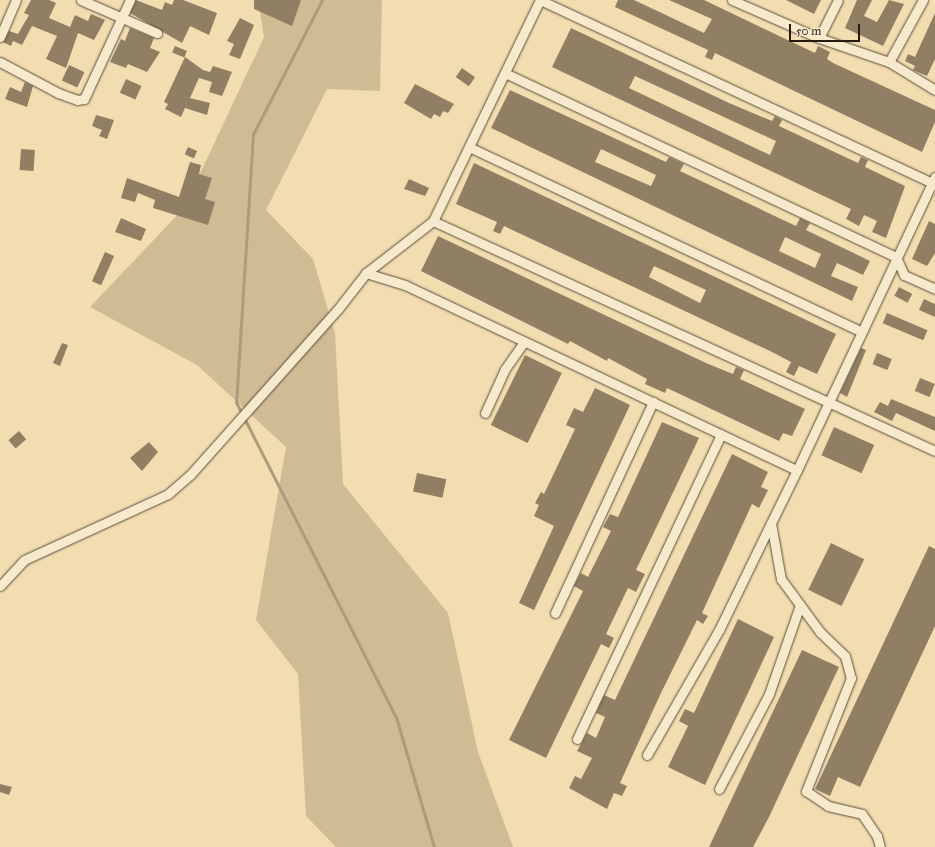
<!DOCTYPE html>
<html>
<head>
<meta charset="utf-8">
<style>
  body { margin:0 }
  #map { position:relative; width:935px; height:847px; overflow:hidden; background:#f2ddb0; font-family:"IM FELL Great Primer",serif }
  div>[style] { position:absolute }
  .green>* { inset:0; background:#cfbc95 }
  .stream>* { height:3px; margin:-1.5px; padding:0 1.5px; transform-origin:1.5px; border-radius:1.5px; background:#ad9b7a }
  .building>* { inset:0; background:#917f64; transform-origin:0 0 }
  .roads { filter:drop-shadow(0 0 1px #5a4b39) drop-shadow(0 0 1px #5a4b39) }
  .minor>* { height:9px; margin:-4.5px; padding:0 4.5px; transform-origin:4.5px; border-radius:4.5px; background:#f7e9cc }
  span { translate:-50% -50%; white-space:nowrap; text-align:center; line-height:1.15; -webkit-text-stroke:3px #f7e9cc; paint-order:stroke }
  .scale { position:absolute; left:789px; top:24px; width:71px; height:18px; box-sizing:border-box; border:2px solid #271a11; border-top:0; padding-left:5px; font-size:12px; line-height:14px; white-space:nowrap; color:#271a11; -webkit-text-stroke:3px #f7e9cc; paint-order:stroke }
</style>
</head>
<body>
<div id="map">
  <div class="green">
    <div style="clip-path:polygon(258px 0,382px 0,380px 91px,327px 89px,266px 210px,313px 259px,335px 333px,343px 484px,448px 613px,478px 752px,513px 847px,336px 847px,306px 816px,298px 674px,256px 620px,286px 447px,197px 365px,90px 307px,184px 208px,264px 37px)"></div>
  </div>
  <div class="stream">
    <div style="left:322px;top:0;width:151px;rotate:117.2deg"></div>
    <div style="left:253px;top:134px;width:269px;rotate:93.6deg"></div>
    <div style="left:236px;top:402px;width:353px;rotate:63.1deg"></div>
    <div style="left:396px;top:717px;width:135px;rotate:73.7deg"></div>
  </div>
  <div class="building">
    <div style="clip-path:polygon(31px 0,49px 0,56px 3px,49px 18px,70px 27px,75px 15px,88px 21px,91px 14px,105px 20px,94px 40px,78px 33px,66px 68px,46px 59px,57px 36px,32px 26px,22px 45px,13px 41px,11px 46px,3px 42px,9px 31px,18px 34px,29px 15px,24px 13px)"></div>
    <div style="clip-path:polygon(136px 0,162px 10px,165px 2px,172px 5px,174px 0,183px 0,217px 13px,209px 35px,190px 26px,182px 43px,130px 13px)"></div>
    <div style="clip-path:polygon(254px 0,301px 0,292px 26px,254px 9px)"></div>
    <div style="clip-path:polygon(618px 0,634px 0,704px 33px,712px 19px,669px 0,704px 0,815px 53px,818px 46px,830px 52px,827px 59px,833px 63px,935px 110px,935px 122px,922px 152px,715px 53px,712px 60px,705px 57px,708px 50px,615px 7px)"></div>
    <div style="clip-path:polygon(786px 0,821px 0,814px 14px)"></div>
    <div style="clip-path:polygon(857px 0,872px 0,864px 16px,877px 22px,889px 0,904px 4px,883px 46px,845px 28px)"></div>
    <div style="clip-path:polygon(935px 13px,935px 59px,927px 76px,913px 70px,915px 66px,905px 61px,908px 54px,915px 57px)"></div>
    <div style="clip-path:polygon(240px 18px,254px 25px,240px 59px,229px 55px,234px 44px,227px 41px)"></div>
    <div style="clip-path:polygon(130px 28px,154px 38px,150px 48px,160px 52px,147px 72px,128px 64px,126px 68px,110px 62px,121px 39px,125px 41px)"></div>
    <div style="clip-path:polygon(evenodd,571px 28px,729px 103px,772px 121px,775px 116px,782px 120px,779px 126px,858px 163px,861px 157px,868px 160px,865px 167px,905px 186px,886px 238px,872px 232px,877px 221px,864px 215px,859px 226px,846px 219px,851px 209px,552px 67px,571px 28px,635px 76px,776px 141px,770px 155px,629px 88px,635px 76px)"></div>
    <div style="left:175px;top:46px;width:13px;height:7px;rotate:23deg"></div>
    <div style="clip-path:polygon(185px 57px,203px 70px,210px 72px,213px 66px,232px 72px,222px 96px,209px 92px,212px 82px,199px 78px,190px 98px,210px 103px,207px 115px,185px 108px,181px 117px,165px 109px,168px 104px,164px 102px)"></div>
    <div style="left:69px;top:65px;width:17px;height:17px;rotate:25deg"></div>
    <div style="left:462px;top:68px;width:16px;height:11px;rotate:35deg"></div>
    <div style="left:126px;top:79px;width:17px;height:15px;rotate:24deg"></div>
    <div style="clip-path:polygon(25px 82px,33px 86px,27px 107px,5px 99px,10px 87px,21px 92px)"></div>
    <div style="clip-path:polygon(415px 84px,454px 104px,448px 113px,443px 111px,440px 117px,434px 114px,431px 119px,404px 103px)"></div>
    <div style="clip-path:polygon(evenodd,510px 90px,666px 162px,669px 157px,684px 164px,680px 171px,796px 226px,800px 218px,810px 223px,806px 230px,870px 261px,863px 275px,837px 263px,831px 276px,858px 287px,852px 301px,491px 128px,510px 90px,601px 149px,656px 175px,651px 186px,595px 162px,601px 149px,510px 90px,785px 237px,821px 254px,815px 268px,779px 251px,785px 237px)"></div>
    <div style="clip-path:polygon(96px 115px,114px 120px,107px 139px,99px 136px,102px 130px,92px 126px)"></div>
    <div style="left:188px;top:147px;width:10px;height:8px;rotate:24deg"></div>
    <div style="left:21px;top:149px;width:14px;height:21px;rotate:4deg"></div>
    <div style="clip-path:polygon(190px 162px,201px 165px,199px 174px,212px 178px,205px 199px,215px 202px,208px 225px,153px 208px,155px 200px,138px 193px,135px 202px,121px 198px,127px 178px,179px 197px)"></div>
    <div style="clip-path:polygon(evenodd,474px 163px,836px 334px,817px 374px,799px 366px,794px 376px,786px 372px,791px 362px,774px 353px,504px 226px,500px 234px,493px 231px,497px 222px,456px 204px,474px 163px,654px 266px,706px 290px,700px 303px,649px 277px,654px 266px)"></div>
    <div style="clip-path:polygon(409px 179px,429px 188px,425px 196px,404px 189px)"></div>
    <div style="clip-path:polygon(121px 218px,146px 229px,141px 241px,115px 232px)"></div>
    <div style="clip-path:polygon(929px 221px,935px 224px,935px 253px,927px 266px,912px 259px)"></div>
    <div style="clip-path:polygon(438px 236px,706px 363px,733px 374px,736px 367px,744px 370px,740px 379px,805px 409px,792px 436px,783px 433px,779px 441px,667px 388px,665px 393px,645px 384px,647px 379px,608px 358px,607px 361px,570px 341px,568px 344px,421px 271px)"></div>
    <div style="left:105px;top:252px;width:10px;height:32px;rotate:24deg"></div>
    <div style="left:899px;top:287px;width:15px;height:10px;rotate:28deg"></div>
    <div style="clip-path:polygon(924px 299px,935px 304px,935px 317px,919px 310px)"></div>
    <div style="left:887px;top:313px;width:44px;height:11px;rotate:23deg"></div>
    <div style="clip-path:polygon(62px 343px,68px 345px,60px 366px,53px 363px)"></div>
    <div style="clip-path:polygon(861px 348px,866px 350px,847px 397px,840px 393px)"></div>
    <div style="left:877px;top:353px;width:16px;height:12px;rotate:22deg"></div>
    <div style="left:525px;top:355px;width:41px;height:78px;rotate:26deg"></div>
    <div style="left:920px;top:378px;width:16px;height:14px;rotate:22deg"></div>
    <div style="clip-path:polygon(595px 388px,630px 405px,534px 610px,519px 603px,554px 526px,534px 516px,539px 505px,535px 503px,541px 492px,544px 494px,575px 429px,566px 425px,574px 408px,583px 412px)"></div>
    <div style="clip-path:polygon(891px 399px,935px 417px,935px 431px,896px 413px,892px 421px,874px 412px,880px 402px,888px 406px)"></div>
    <div style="clip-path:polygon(662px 422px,699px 438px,636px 570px,645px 574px,636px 592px,628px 588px,606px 634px,614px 638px,609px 648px,601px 644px,546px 758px,509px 740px,583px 591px,574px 586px,581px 573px,588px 577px,611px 531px,603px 527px,610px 514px,618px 517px)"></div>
    <div style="left:834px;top:427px;width:44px;height:31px;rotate:24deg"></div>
    <div style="left:19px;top:431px;width:11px;height:14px;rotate:49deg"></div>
    <div style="clip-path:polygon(149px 442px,158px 452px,142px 471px,130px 458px)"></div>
    <div style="clip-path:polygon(732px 454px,768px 472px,761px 487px,768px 490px,759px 508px,752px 504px,702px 613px,708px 616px,703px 624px,697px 620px,660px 695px,620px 783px,627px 786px,622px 796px,614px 793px,607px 809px,569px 788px,575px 776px,581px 779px,592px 758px,577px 751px,587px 733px,596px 738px,605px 717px,596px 713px,604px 695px,615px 700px)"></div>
    <div style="left:417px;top:473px;width:30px;height:19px;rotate:12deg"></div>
    <div style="left:831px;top:543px;width:37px;height:52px;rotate:26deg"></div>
    <div style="clip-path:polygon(929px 546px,935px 549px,935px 626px,860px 787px,838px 777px,830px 796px,815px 789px)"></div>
    <div style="clip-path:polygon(738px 619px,774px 637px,705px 785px,668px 767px,688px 726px,679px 721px,685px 709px,694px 713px)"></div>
    <div style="clip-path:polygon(802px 650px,839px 667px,769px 817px,753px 847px,709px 847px)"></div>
    <div style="clip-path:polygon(0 784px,12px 787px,9px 795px,0 792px)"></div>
  </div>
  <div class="roads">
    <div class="minor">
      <div style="left:81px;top:0;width:83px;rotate:23.5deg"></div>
      <div style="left:540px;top:0;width:433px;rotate:25deg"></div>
      <div style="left:932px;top:183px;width:7px;rotate:-63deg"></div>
      <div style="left:732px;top:0;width:95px;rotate:23.6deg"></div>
      <div style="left:819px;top:38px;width:74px;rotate:18.9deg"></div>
      <div style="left:889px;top:62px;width:54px;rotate:31.3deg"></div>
      <div style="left:0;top:37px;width:40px;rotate:-66.6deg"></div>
      <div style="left:819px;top:38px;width:42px;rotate:-63.4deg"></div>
      <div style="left:0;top:62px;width:66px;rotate:28.1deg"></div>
      <div style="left:58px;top:93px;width:20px;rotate:20deg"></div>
      <div style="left:77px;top:100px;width:7px;rotate:-8deg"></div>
      <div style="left:84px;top:99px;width:109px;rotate:-65.1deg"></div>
      <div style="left:889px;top:62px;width:71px;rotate:-61.3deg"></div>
      <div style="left:505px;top:73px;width:432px;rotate:25.2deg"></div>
      <div style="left:896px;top:257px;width:20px;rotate:66deg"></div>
      <div style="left:904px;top:275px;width:34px;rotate:24deg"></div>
      <div style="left:469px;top:147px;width:432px;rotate:25.2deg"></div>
      <div style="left:433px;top:221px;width:552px;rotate:24.62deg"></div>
      <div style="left:366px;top:273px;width:41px;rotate:17.1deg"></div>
      <div style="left:405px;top:285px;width:433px;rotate:25.3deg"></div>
      <div style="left:797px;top:470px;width:59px;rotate:116.1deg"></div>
      <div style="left:771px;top:523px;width:57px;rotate:79.9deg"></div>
      <div style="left:781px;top:579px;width:66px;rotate:53.7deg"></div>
      <div style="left:820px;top:632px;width:35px;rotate:44deg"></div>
      <div style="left:845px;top:656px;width:23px;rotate:75deg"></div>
      <div style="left:851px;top:678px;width:122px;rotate:111.7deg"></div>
      <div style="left:806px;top:791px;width:27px;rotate:34deg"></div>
      <div style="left:828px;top:806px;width:35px;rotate:13deg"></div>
      <div style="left:862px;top:814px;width:27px;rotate:56deg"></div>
      <div style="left:877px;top:836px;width:11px;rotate:75deg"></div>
      <div style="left:485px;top:413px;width:48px;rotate:-65.6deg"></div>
      <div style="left:505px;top:369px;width:33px;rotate:-55deg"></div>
      <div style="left:797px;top:470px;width:317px;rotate:-64.8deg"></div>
      <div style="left:0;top:586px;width:35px;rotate:-47deg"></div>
      <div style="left:24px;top:560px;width:158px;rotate:-24.6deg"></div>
      <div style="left:168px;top:494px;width:29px;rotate:-41deg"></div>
      <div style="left:190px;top:475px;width:222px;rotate:-48.3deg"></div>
      <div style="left:338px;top:309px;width:46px;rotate:-52.1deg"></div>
      <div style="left:366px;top:273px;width:85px;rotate:-37.8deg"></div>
      <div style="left:433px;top:221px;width:246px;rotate:-64.2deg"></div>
      <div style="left:555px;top:613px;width:233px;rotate:-65.1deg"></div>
      <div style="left:577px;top:739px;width:337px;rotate:-64.7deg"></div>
      <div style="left:647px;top:755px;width:144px;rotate:-60.1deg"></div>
      <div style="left:719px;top:630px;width:119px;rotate:-64.1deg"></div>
      <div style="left:719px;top:789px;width:107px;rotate:-62.2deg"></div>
      <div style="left:769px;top:694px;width:94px;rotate:-70.8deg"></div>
    </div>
  </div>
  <div class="scale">50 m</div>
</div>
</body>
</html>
